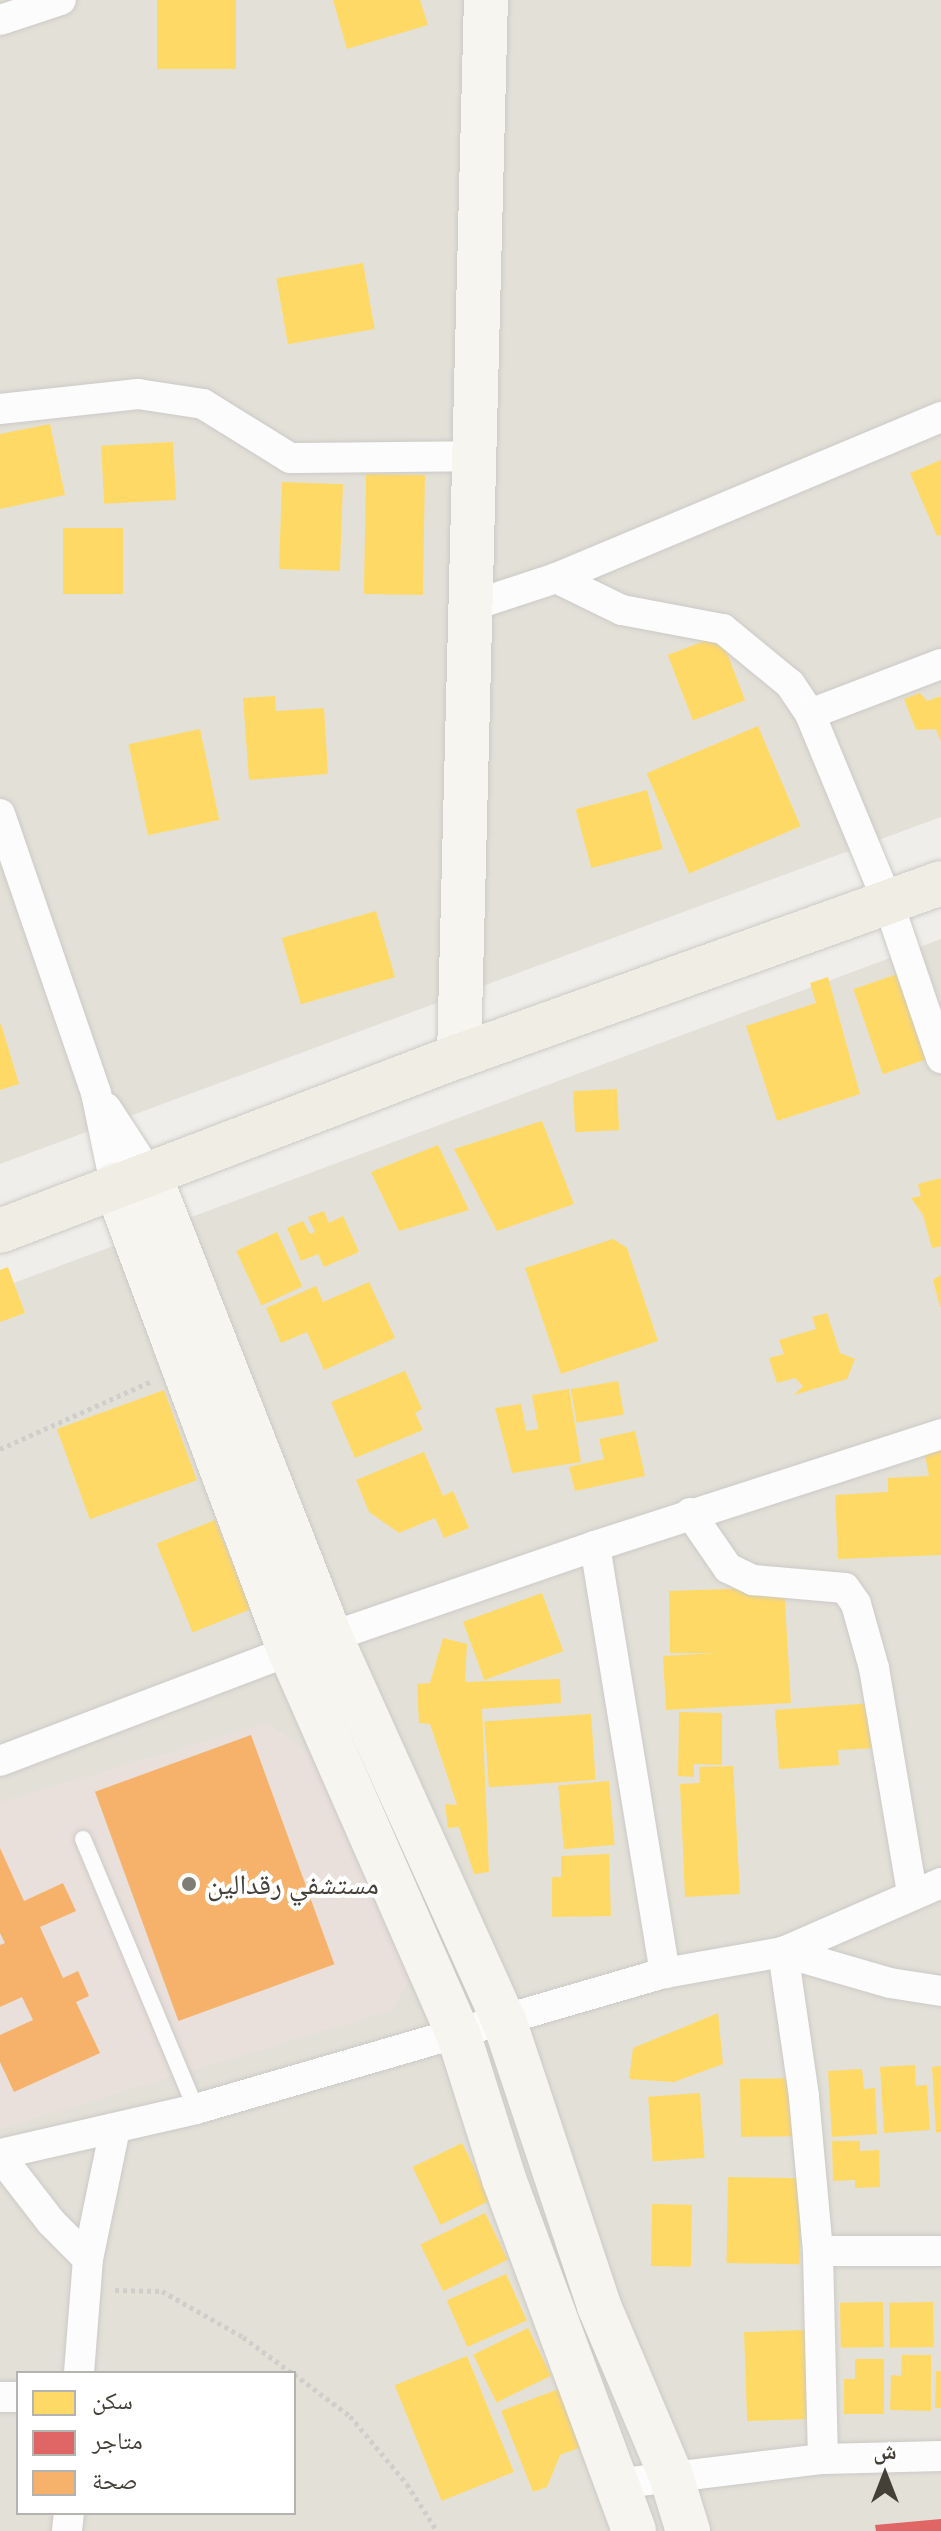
<!DOCTYPE html>
<html>
<head>
<meta charset="utf-8">
<style>
  body { margin:0 }
  #map { position:relative; width:941px; height:2531px; overflow:hidden; background:#efeeea; font-family:"Public Sans","Noto Naskh Arabic",sans-serif }
  div>[style] { position:absolute }
  .residential>* { inset:0; background:#e3e0d8 }
  .medical>* { inset:0; background:#e9dfdb }
  .homes>* { inset:0; background:#ffd966; transform-origin:0 0 }
  .shops>* { inset:0; background:#e06666 }
  .health>* { inset:0; background:#f6b26b; transform-origin:0 0 }
  .path>* { height:5px; margin-top:-2.5px; transform-origin:0; background:repeating-linear-gradient(90deg,#d0cecb 0 4px,transparent 0 8px) }
  .roads { filter:drop-shadow(0 0 2px #cbcac6) drop-shadow(0 0 2px #cbcac6) }
  .lane>* { height:16px; margin:-8px; padding:0 8px; transform-origin:8px; border-radius:8px; background:#fdfcfc }
  .street>* { height:30px; margin:-15px; padding:0 15px; transform-origin:15px; border-radius:15px; background:#fdfcfc }
  .secondary>* { height:44px; margin:-22px; padding:0 22px; transform-origin:22px; border-radius:22px; background:#f6f5ef }
  .primary>* { height:44px; margin:-22px; padding:0 22px; transform-origin:22px; border-radius:22px; background:#efede4 }
  .dots>* { width:22px; height:22px; translate:-50% -50%; box-sizing:border-box; border:4px solid #fff; border-radius:50% }
  span { translate:-50% -50%; white-space:nowrap; text-align:center; line-height:1.15; -webkit-text-stroke:8px #fff; paint-order:stroke }
  .poi-label { font-size:28px; color:#444037 }
  .left { translate:0 -50%; text-align:left }
  .legend { position:absolute; left:16px; top:2371px; width:280px; height:144px; box-sizing:border-box; background:#fff; border:2px solid #b4b3af; margin:0; padding:10px 14px; list-style:none; font-size:24px; color:#444037 }
  .legend li { display:flex; align-items:center; gap:16px; height:40px }
  .legend b { width:40px; border:2px solid #b4b3af }
  .north { position:absolute; left:845px; top:2435px; width:80px; height:80px; -webkit-text-stroke:6px #fff; paint-order:stroke; rotate:0deg; font-size:22px; font-weight:700; line-height:32px; text-align:center; color:#444037 }
  .north::after { content:''; display:block; margin:auto; width:28px; height:36px; background:#444037; clip-path:polygon(50% 0,100% 100%,50% 72%,0 100%) }
</style>
</head>
<body>
<div id="map">
  <div class="residential">
    <div style="clip-path:polygon(0 0,941px 0,941px 817px,0 1164px)"></div>
    <div style="clip-path:polygon(evenodd,941px 939px,941px 2531px,0 2531px,0 1288px,941px 939px,18px 2373px,294px 2373px,294px 2513px,18px 2513px,18px 2373px)"></div>
  </div>
  <div class="medical">
    <div style="clip-path:polygon(268px 1723px,319px 1760px,418px 1966px,392px 2010px,0 2129px,0 1802px)"></div>
  </div>
  <div class="homes">
    <div style="left:157px;top:0;width:79px;height:69px"></div>
    <div style="clip-path:polygon(333px 0,420px 0,428px 25px,347px 49px)"></div>
    <div style="left:363px;top:263px;width:67px;height:88px;rotate:80deg"></div>
    <div style="clip-path:polygon(50px 424px,65px 495px,0 509px,0 434px)"></div>
    <div style="left:173px;top:442px;width:58px;height:72px;rotate:87deg"></div>
    <div style="clip-path:polygon(941px 460px,941px 535px,937px 536px,910px 473px)"></div>
    <div style="left:366px;top:474px;width:59px;height:120px;rotate:1deg"></div>
    <div style="left:282px;top:482px;width:61px;height:87px;rotate:2deg"></div>
    <div style="left:63px;top:528px;width:60px;height:66px"></div>
    <div style="left:720px;top:635px;width:70px;height:56px;rotate:69deg"></div>
    <div style="clip-path:polygon(920px 693px,927px 701px,941px 696px,941px 742px,936px 729px,916px 730px,904px 699px)"></div>
    <div style="clip-path:polygon(275px 696px,276px 711px,324px 708px,328px 774px,249px 780px,243px 698px)"></div>
    <div style="left:758px;top:726px;width:109px;height:121px;rotate:67deg"></div>
    <div style="left:200px;top:729px;width:93px;height:73px;rotate:78deg"></div>
    <div style="left:647px;top:790px;width:61px;height:74px;rotate:75deg"></div>
    <div style="left:376px;top:911px;width:69px;height:98px;rotate:74deg"></div>
    <div style="left:912px;top:969px;width:90px;height:62px;rotate:71deg"></div>
    <div style="clip-path:polygon(828px 977px,860px 1094px,777px 1121px,746px 1026px,816px 1003px,810px 983px)"></div>
    <div style="clip-path:polygon(1px 1024px,19px 1084px,0 1090px,0 1025px)"></div>
    <div style="left:617px;top:1089px;width:41px;height:44px;rotate:87deg"></div>
    <div style="clip-path:polygon(542px 1121px,574px 1204px,497px 1231px,454px 1149px)"></div>
    <div style="clip-path:polygon(438px 1145px,469px 1210px,399px 1231px,371px 1172px)"></div>
    <div style="clip-path:polygon(941px 1178px,941px 1246px,932px 1248px,923px 1215px,911px 1198px,921px 1196px,918px 1184px)"></div>
    <div style="clip-path:polygon(324px 1211px,329px 1223px,343px 1216px,359px 1252px,324px 1267px,318px 1254px,301px 1261px,287px 1228px,303px 1221px,310px 1234px,315px 1232px,308px 1217px)"></div>
    <div style="left:277px;top:1232px;width:60px;height:45px;rotate:65deg"></div>
    <div style="clip-path:polygon(613px 1239px,627px 1248px,658px 1341px,561px 1374px,525px 1268px)"></div>
    <div style="clip-path:polygon(8px 1267px,25px 1313px,0 1322px,0 1270px)"></div>
    <div style="clip-path:polygon(941px 1275px,941px 1307px,940px 1307px,933px 1280px)"></div>
    <div style="clip-path:polygon(369px 1282px,395px 1338px,324px 1370px,307px 1332px,281px 1343px,266px 1308px,316px 1286px,323px 1302px)"></div>
    <div style="clip-path:polygon(827px 1313px,840px 1353px,855px 1359px,847px 1379px,794px 1395px,803px 1386px,795px 1378px,777px 1383px,769px 1358px,784px 1354px,779px 1340px,816px 1329px,812px 1317px)"></div>
    <div style="clip-path:polygon(405px 1371px,422px 1409px,415px 1413px,423px 1430px,355px 1458px,331px 1402px)"></div>
    <div style="left:618px;top:1381px;width:34px;height:48px;rotate:80deg"></div>
    <div style="clip-path:polygon(569px 1389px,581px 1462px,512px 1473px,495px 1408px,521px 1404px,526px 1431px,538px 1429px,532px 1395px)"></div>
    <div style="left:164px;top:1390px;width:96px;height:114px;rotate:70deg"></div>
    <div style="clip-path:polygon(635px 1431px,645px 1476px,575px 1491px,569px 1467px,604px 1459px,599px 1439px)"></div>
    <div style="clip-path:polygon(941px 1447px,941px 1555px,838px 1559px,835px 1495px,888px 1492px,888px 1478px,929px 1476px,924px 1450px)"></div>
    <div style="clip-path:polygon(424px 1452px,443px 1496px,453px 1491px,469px 1528px,444px 1538px,435px 1518px,399px 1533px,369px 1512px,356px 1480px)"></div>
    <div style="left:215px;top:1520px;width:96px;height:63px;rotate:68deg"></div>
    <div style="clip-path:polygon(784px 1587px,791px 1703px,666px 1710px,663px 1656px,717px 1653px,670px 1653px,669px 1591px)"></div>
    <div style="left:542px;top:1593px;width:62px;height:84px;rotate:70deg"></div>
    <div style="clip-path:polygon(443px 1638px,467px 1644px,465px 1682px,560px 1679px,561px 1703px,482px 1709px,489px 1872px,474px 1874px,459px 1827px,448px 1828px,445px 1804px,457px 1805px,430px 1724px,419px 1723px,417px 1684px,430px 1683px)"></div>
    <div style="clip-path:polygon(873px 1703px,876px 1748px,838px 1750px,839px 1765px,779px 1769px,775px 1710px)"></div>
    <div style="clip-path:polygon(679px 1712px,722px 1713px,722px 1765px,694px 1764px,694px 1777px,678px 1776px)"></div>
    <div style="left:591px;top:1714px;width:66px;height:107px;rotate:86deg"></div>
    <div style="clip-path:polygon(733px 1766px,740px 1894px,685px 1897px,680px 1784px,700px 1783px,699px 1767px)"></div>
    <div style="left:609px;top:1781px;width:64px;height:51px;rotate:85deg"></div>
    <div style="clip-path:polygon(609px 1854px,611px 1916px,552px 1917px,552px 1877px,561px 1877px,561px 1856px)"></div>
    <div style="clip-path:polygon(718px 2013px,723px 2064px,674px 2082px,629px 2079px,633px 2048px)"></div>
    <div style="clip-path:polygon(915px 2065px,916px 2086px,927px 2085px,930px 2130px,884px 2133px,880px 2067px)"></div>
    <div style="clip-path:polygon(941px 2066px,941px 2132px,936px 2133px,932px 2067px)"></div>
    <div style="clip-path:polygon(862px 2069px,864px 2089px,875px 2088px,877px 2134px,832px 2137px,828px 2071px)"></div>
    <div style="left:799px;top:2078px;width:58px;height:59px;rotate:89deg"></div>
    <div style="left:700px;top:2093px;width:65px;height:52px;rotate:86deg"></div>
    <div style="clip-path:polygon(832px 2141px,860px 2141px,860px 2151px,879px 2150px,880px 2187px,855px 2188px,855px 2180px,833px 2181px)"></div>
    <div style="left:462px;top:2143px;width:64px;height:55px;rotate:64deg"></div>
    <div style="left:728px;top:2177px;width:73px;height:86px;rotate:1deg"></div>
    <div style="left:652px;top:2204px;width:40px;height:62px;rotate:1deg"></div>
    <div style="left:485px;top:2213px;width:52px;height:72px;rotate:64deg"></div>
    <div style="left:506px;top:2274px;width:51px;height:65px;rotate:66deg"></div>
    <div style="left:883px;top:2302px;width:45px;height:43px;rotate:89deg"></div>
    <div style="left:933px;top:2302px;width:45px;height:44px;rotate:89deg"></div>
    <div style="left:528px;top:2328px;width:53px;height:61px;rotate:64deg"></div>
    <div style="left:806px;top:2330px;width:89px;height:62px;rotate:88deg"></div>
    <div style="clip-path:polygon(902px 2355px,931px 2355px,931px 2411px,890px 2410px,891px 2375px,901px 2376px)"></div>
    <div style="left:467px;top:2356px;width:125px;height:78px;rotate:68deg"></div>
    <div style="clip-path:polygon(855px 2359px,884px 2359px,884px 2414px,844px 2414px,844px 2379px,855px 2379px)"></div>
    <div style="clip-path:polygon(936px 2371px,941px 2371px,941px 2408px,935px 2408px)"></div>
    <div style="clip-path:polygon(564px 2387px,587px 2445px,560px 2455px,547px 2487px,533px 2492px,501px 2411px)"></div>
  </div>
  <div class="shops">
    <div style="clip-path:polygon(941px 2519px,941px 2531px,876px 2531px,875px 2525px)"></div>
  </div>
  <div class="health">
    <div style="left:251px;top:1735px;width:244px;height:166px;rotate:70deg"></div>
    <div style="clip-path:polygon(0 1848px,24px 1901px,63px 1883px,76px 1911px,40px 1927px,63px 1978px,78px 1971px,89px 1996px,76px 2002px,100px 2053px,14px 2092px,0 2062px,0 2035px,33px 2020px,22px 1997px,0 2007px,0 1945px,5px 1943px,0 1933px)"></div>
  </div>
  <div class="path">
    <div style="left:0;top:1449px;width:167px;rotate:-24.1deg"></div>
    <div style="left:115px;top:2290px;width:47px;rotate:1.2deg"></div>
    <div style="left:162px;top:2291px;width:93px;rotate:29.6deg"></div>
    <div style="left:243px;top:2337px;width:61px;rotate:36.3deg"></div>
    <div style="left:294px;top:2374px;width:70px;rotate:36.9deg"></div>
    <div style="left:350px;top:2416px;width:89px;rotate:50deg"></div>
    <div style="left:407px;top:2484px;width:56px;rotate:57.4deg"></div>
  </div>
  <div class="roads">
    <div class="lane">
      <div style="left:83px;top:1839px;width:293px;rotate:67.3deg"></div>
    </div>
    <div class="street">
      <div style="left:0;top:20px;width:64px;rotate:-18.2deg"></div>
      <div style="left:0;top:409px;width:139px;rotate:-6.2deg"></div>
      <div style="left:138px;top:394px;width:66px;rotate:8.7deg"></div>
      <div style="left:203px;top:404px;width:102px;rotate:31.8deg"></div>
      <div style="left:290px;top:458px;width:186px;rotate:-0.6deg"></div>
      <div style="left:556px;top:578px;width:73px;rotate:25.9deg"></div>
      <div style="left:622px;top:610px;width:103px;rotate:10.7deg"></div>
      <div style="left:723px;top:629px;width:87px;rotate:39.4deg"></div>
      <div style="left:790px;top:684px;width:36px;rotate:56deg"></div>
      <div style="left:810px;top:714px;width:204px;rotate:67.5deg"></div>
      <div style="left:888px;top:902px;width:165px;rotate:71.2deg"></div>
      <div style="left:471px;top:606px;width:89px;rotate:-18.2deg"></div>
      <div style="left:556px;top:578px;width:417px;rotate:-22.7deg"></div>
      <div style="left:810px;top:714px;width:140px;rotate:-20.9deg"></div>
      <div style="left:0;top:814px;width:295px;rotate:71deg"></div>
      <div style="left:96px;top:1093px;width:93px;rotate:78.2deg"></div>
      <div style="left:106px;top:1108px;width:79px;rotate:56.9deg"></div>
      <div style="left:690px;top:1513px;width:67px;rotate:55.4deg"></div>
      <div style="left:728px;top:1568px;width:28px;rotate:26deg"></div>
      <div style="left:753px;top:1580px;width:92px;rotate:5deg"></div>
      <div style="left:845px;top:1588px;width:19px;rotate:55deg"></div>
      <div style="left:856px;top:1604px;width:66px;rotate:74.3deg"></div>
      <div style="left:874px;top:1668px;width:227px;rotate:80.4deg"></div>
      <div style="left:595px;top:1546px;width:433px;rotate:80.7deg"></div>
      <div style="left:0;top:1761px;width:310px;rotate:-20.8deg"></div>
      <div style="left:290px;top:1651px;width:323px;rotate:-19deg"></div>
      <div style="left:595px;top:1546px;width:364px;rotate:-17.9deg"></div>
      <div style="left:0;top:2154px;width:201px;rotate:-12.9deg"></div>
      <div style="left:196px;top:2109px;width:488px;rotate:-16.2deg"></div>
      <div style="left:665px;top:1973px;width:120px;rotate:-10.1deg"></div>
      <div style="left:783px;top:1952px;width:172px;rotate:-23.6deg"></div>
      <div style="left:0;top:2156px;width:83px;rotate:52.3deg"></div>
      <div style="left:51px;top:2222px;width:52px;rotate:45deg"></div>
      <div style="left:818px;top:2251px;width:123px"></div>
      <div style="left:79px;top:2373px;width:114px;rotate:-85.5deg"></div>
      <div style="left:88px;top:2259px;width:133px;rotate:-78.3deg"></div>
      <div style="left:0;top:2397px;width:18px"></div>
      <div style="left:823px;top:2459px;width:208px;rotate:-91.4deg"></div>
      <div style="left:818px;top:2251px;width:156px;rotate:-95.2deg"></div>
      <div style="left:804px;top:2096px;width:146px;rotate:-98.3deg"></div>
      <div style="left:783px;top:1952px;width:111px;rotate:16.2deg"></div>
      <div style="left:890px;top:1983px;width:52px;rotate:8.9deg"></div>
      <div style="left:615px;top:2484px;width:209px;rotate:-6.9deg"></div>
      <div style="left:823px;top:2459px;width:118px;rotate:-1.5deg"></div>
      <div style="left:67px;top:2531px;width:18px;rotate:-84deg"></div>
    </div>
    <div class="secondary">
      <div style="left:459px;top:1056px;width:1056px;rotate:-88.54deg"></div>
      <div style="left:149px;top:1174px;width:498px;rotate:68.6deg"></div>
      <div style="left:331px;top:1638px;width:422px;rotate:65.7deg"></div>
      <div style="left:505px;top:2023px;width:298px;rotate:71.6deg"></div>
      <div style="left:599px;top:2306px;width:185px;rotate:67deg"></div>
      <div style="left:671px;top:2476px;width:58px;rotate:72.8deg"></div>
      <div style="left:115px;top:1184px;width:499px;rotate:69.5deg"></div>
      <div style="left:290px;top:1651px;width:420px;rotate:66.3deg"></div>
      <div style="left:459px;top:2036px;width:150px;rotate:72.5deg"></div>
      <div style="left:504px;top:2179px;width:375px;rotate:69.7deg"></div>
    </div>
    <div class="primary">
      <div style="left:0;top:1231px;width:491px;rotate:-20.9deg"></div>
      <div style="left:459px;top:1056px;width:512px;rotate:-19.74deg"></div>
    </div>
  </div>
  <div class="dots">
    <div style="left:189px;top:1884px;background:#807d76"></div>
  </div>
  <div class="poi-label">
    <span class="left" style="left:207px;top:1884px">مستشفي رقدالين</span>
  </div>
  <ul class="legend">
  <li><b style="height:22px;background:#ffd966"></b>سكن</li>
  <li><b style="height:22px;background:#e06666"></b>متاجر</li>
  <li><b style="height:22px;background:#f6b26b"></b>صحة</li>
  </ul>
  <div class="north">ش</div>
</div>
</body>
</html>
